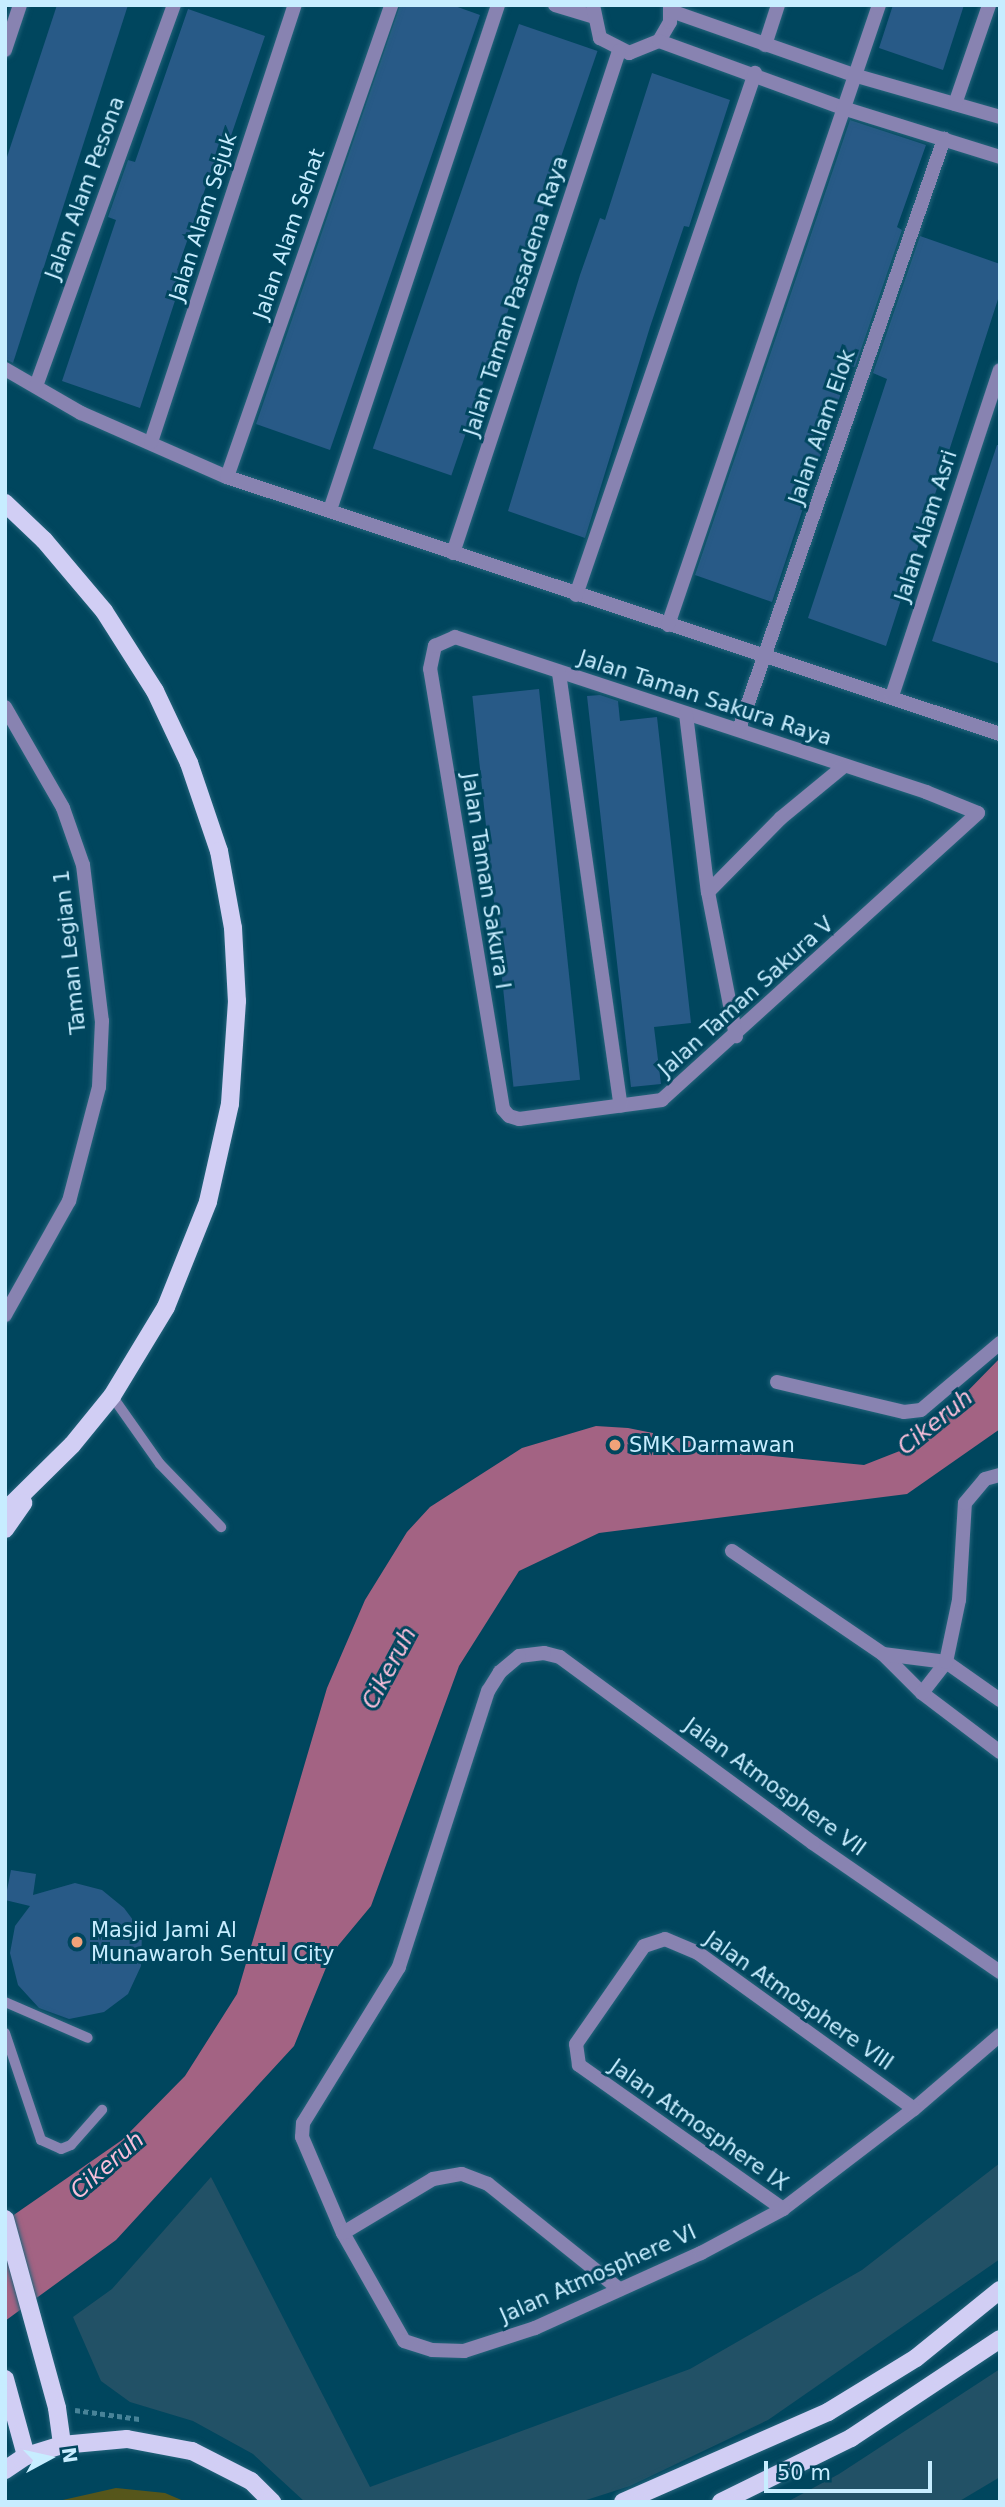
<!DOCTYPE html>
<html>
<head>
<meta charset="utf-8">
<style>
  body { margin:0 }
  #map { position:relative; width:1005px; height:2507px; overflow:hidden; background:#00465e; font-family:"DejaVu Sans",sans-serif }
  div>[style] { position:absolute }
  .built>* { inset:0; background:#225166 }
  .green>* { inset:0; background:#56561b }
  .water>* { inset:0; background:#a36383 }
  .building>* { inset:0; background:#285a87; transform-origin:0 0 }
  .path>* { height:4.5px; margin-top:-2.25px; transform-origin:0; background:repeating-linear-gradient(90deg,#488398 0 5px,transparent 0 8.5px) }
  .roads { filter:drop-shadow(0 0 2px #24647b) drop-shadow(0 0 2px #24647b) }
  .lane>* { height:10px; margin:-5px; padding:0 5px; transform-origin:5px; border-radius:5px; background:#8883b1 }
  .street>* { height:14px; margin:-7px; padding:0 7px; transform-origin:7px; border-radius:7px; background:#8883b1 }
  .primary>* { height:18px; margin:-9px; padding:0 9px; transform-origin:9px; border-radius:9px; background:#d1cef4 }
  .dots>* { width:19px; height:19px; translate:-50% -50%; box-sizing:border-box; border:4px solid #00465e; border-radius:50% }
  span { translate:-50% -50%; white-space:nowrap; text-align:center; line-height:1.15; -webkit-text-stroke:6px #00465e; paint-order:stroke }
  .street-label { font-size:21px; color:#c7edff }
  .poi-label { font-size:21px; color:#c7edff }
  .left { translate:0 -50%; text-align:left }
  .water-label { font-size:23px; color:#f9bfda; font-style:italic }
  .frame { position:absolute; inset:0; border:7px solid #c7edff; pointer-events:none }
  .north { position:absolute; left:14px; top:2423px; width:70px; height:70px; -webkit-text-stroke:5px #00465e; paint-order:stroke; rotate:82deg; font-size:19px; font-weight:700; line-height:28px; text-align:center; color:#c7edff }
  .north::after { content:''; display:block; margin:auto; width:24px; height:32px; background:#c7edff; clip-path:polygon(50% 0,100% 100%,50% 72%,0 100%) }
  .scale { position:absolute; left:764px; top:2461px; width:168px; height:32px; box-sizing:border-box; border:4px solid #c7edff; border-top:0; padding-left:9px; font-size:21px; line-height:24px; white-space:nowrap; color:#c7edff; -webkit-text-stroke:5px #00465e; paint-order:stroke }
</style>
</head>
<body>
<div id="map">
  <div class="built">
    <div style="clip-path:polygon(1000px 2163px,1000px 2259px,768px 2420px,630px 2486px,580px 2502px,305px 2502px,253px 2454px,193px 2421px,130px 2402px,101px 2381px,73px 2317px,112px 2289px,211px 2177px,370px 2487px,690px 2369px,862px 2270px)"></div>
    <div style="clip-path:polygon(1000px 2369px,1000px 2477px,958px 2502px,787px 2502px,839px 2474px)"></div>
  </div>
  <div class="green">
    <div style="clip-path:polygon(116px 2488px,165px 2493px,186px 2502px,54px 2502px)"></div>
  </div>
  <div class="water">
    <div style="clip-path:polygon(1000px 1358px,1000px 1429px,907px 1494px,599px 1533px,519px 1571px,459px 1666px,371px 1906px,332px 1953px,294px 2046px,116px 2240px,5px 2321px,5px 2221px,122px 2140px,185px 2076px,237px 1994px,327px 1688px,365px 1600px,407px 1532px,430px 1507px,522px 1448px,596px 1426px,628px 1428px,762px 1455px,864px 1465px,915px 1445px)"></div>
  </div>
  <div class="building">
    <div style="clip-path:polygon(57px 5px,128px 5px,13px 363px,5px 359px,5px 163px)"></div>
    <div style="clip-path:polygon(400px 5px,452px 5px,480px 15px,330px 450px,256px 424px)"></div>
    <div style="clip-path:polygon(893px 5px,964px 5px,943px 70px,879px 48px)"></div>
    <div style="clip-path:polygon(188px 9px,265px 36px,219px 171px,212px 169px,177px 270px,184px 273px,140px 408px,62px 381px,116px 220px,108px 217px,128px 160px,135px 162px)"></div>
    <div style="left:519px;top:24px;width:83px;height:449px;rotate:19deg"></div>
    <div style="clip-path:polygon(652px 73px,730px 100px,689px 227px,684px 226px,650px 327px,585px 538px,508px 511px,580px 275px,600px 218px,605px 220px)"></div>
    <div style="clip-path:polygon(850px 120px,926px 145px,897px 227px,902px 230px,855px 367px,850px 366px,772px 602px,695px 575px)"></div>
    <div style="clip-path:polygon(920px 236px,1000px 264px,1000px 293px,886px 646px,808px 618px,887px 379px,873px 373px)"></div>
    <div style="clip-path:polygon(997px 445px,1000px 445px,1000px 664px,932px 641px)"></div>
    <div style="left:539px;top:689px;width:393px;height:67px;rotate:84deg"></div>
    <div style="clip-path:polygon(600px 695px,618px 701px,620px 721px,657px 717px,691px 1023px,654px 1027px,661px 1084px,631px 1087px,587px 696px)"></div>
    <div style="clip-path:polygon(11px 1870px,36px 1874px,33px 1895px,75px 1883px,102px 1890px,124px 1908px,142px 1932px,141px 1966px,128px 1994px,104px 2012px,69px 2019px,39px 2008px,18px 1985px,10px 1953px,15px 1926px,30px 1906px,5px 1900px)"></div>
  </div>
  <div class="path">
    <div style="left:75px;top:2410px;width:65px;rotate:8deg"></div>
  </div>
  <div class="roads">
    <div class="lane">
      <div style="left:112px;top:1396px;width:83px;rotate:54.8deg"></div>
      <div style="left:160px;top:1464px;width:88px;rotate:45.9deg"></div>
      <div style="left:5px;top:2002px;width:90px;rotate:23.4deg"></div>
      <div style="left:5px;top:2033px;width:113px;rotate:71.4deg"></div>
      <div style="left:41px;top:2140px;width:22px;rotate:24deg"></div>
      <div style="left:61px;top:2149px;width:11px;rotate:-22deg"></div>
      <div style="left:71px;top:2145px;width:47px;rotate:-48.5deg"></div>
    </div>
    <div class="street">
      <div style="left:555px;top:5px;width:39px;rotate:17deg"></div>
      <div style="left:593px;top:5px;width:34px;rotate:78deg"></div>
      <div style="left:600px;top:38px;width:33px;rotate:27deg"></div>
      <div style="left:629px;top:53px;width:32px;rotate:-22deg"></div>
      <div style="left:659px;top:41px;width:22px;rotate:-60deg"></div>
      <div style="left:670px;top:22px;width:17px;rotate:-90deg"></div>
      <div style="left:671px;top:11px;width:197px;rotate:19.3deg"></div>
      <div style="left:857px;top:76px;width:149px;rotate:16deg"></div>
      <div style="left:659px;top:41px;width:199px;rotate:20deg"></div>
      <div style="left:846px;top:109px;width:161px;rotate:17.3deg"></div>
      <div style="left:765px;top:45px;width:42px;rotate:-72deg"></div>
      <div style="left:5px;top:50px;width:47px;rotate:-71.6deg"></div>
      <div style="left:955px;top:104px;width:105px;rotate:-71deg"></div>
      <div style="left:5px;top:369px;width:88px;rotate:30.1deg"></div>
      <div style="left:81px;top:413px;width:159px;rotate:23.7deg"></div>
      <div style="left:227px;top:477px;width:815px;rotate:18.39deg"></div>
      <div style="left:36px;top:386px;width:405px;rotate:-70.1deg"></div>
      <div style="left:151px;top:442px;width:460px;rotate:-71.8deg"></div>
      <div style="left:227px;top:477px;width:500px;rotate:-70.8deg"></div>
      <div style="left:330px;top:510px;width:532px;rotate:-71.6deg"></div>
      <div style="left:453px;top:553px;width:529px;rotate:-71.7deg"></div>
      <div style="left:576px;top:595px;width:552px;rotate:-71.07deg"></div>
      <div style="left:668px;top:625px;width:655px;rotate:-71.21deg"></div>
      <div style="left:455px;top:637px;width:496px;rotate:18.2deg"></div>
      <div style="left:926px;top:792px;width:56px;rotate:22deg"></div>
      <div style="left:978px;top:813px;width:427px;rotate:137.8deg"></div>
      <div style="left:662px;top:1100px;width:144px;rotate:172.4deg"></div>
      <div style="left:519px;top:1119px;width:10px;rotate:-163deg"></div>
      <div style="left:509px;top:1116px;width:9px;rotate:-131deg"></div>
      <div style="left:503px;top:1109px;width:446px;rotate:-99.4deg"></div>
      <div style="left:430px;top:669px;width:24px;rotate:-78deg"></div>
      <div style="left:435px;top:646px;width:22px;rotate:-24deg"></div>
      <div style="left:559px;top:673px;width:437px;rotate:81.9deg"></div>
      <div style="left:892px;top:696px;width:343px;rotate:-71.7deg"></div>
      <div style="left:5px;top:707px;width:116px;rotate:60.1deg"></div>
      <div style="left:63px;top:808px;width:60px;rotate:70.7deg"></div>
      <div style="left:83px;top:865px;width:157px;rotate:83.1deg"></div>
      <div style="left:102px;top:1021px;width:66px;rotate:92.6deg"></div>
      <div style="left:99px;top:1087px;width:118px;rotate:104.7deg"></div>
      <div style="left:69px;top:1201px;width:131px;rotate:119.3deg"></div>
      <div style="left:686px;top:714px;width:179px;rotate:83deg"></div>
      <div style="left:708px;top:892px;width:147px;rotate:79deg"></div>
      <div style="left:739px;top:729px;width:625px;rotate:-70.84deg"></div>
      <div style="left:708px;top:892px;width:104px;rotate:-45.4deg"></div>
      <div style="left:781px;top:818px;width:82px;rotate:-39.5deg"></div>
      <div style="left:777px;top:1382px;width:130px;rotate:13.3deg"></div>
      <div style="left:904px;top:1412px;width:17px;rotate:-7deg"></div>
      <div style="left:921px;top:1410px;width:104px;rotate:-40.3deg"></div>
      <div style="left:732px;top:1551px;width:183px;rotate:34.3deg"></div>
      <div style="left:883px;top:1654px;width:55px;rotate:45deg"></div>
      <div style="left:922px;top:1693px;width:98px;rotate:37.1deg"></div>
      <div style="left:883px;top:1654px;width:64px;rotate:7.2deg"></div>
      <div style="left:946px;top:1662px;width:66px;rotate:35.1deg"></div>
      <div style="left:922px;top:1693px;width:39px;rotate:-52deg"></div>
      <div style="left:946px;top:1662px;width:63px;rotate:-78.2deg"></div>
      <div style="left:959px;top:1600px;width:97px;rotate:-86.5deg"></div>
      <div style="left:965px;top:1503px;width:31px;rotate:-50deg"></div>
      <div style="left:985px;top:1479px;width:16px;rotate:-15deg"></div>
      <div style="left:1000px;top:1972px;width:227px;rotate:-145.4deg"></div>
      <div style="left:813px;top:1843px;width:314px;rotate:-143.7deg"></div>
      <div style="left:560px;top:1657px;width:16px;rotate:-166deg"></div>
      <div style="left:544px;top:1653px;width:25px;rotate:173deg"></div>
      <div style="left:519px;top:1656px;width:25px;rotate:140deg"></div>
      <div style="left:500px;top:1672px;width:22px;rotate:122deg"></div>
      <div style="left:488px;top:1691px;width:290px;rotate:107.9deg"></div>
      <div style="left:399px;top:1967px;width:183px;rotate:121.6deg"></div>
      <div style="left:303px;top:2123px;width:14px;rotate:94deg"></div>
      <div style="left:302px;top:2137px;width:104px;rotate:66.9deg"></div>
      <div style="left:343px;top:2233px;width:124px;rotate:60.5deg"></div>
      <div style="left:404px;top:2341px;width:29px;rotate:18deg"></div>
      <div style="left:432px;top:2350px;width:32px;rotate:2deg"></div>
      <div style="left:464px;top:2351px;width:75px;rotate:-17.9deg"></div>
      <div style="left:535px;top:2328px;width:182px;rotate:-24.3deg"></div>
      <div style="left:701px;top:2253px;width:93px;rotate:-28.2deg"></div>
      <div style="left:783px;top:2209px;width:165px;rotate:-37.4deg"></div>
      <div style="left:914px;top:2109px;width:113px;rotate:-40.7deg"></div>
      <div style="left:783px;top:2209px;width:250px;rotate:-144.8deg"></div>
      <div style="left:579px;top:2065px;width:21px;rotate:-98deg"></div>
      <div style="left:576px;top:2044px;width:119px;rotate:-55.2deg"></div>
      <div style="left:644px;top:1946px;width:22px;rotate:-18deg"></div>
      <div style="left:665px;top:1939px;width:36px;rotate:23deg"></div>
      <div style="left:698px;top:1953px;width:266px;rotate:35.8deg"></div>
      <div style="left:343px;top:2233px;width:105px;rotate:-31deg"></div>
      <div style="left:433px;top:2179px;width:29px;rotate:-10deg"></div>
      <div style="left:462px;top:2174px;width:28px;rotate:21deg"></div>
      <div style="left:488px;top:2184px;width:168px;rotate:38.7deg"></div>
    </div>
    <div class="primary">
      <div style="left:5px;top:503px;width:54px;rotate:43.5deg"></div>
      <div style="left:44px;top:540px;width:93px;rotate:49.8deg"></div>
      <div style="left:104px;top:611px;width:95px;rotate:57.5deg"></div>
      <div style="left:155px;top:691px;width:80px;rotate:64.7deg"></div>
      <div style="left:189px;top:763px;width:93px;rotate:71.2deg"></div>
      <div style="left:219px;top:851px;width:78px;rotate:79.7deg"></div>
      <div style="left:233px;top:928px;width:73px;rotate:86.9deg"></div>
      <div style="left:237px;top:1001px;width:103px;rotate:93.9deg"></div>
      <div style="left:230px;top:1104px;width:100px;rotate:102.7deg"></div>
      <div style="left:208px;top:1202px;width:113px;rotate:111.8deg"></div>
      <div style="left:166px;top:1307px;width:104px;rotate:121.2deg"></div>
      <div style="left:112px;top:1396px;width:63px;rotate:129.2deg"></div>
      <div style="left:72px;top:1445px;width:94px;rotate:135.4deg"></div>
      <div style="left:5px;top:1529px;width:32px;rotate:-55deg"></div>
      <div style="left:5px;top:2219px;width:196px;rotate:74.6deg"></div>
      <div style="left:57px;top:2408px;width:37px;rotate:82deg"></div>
      <div style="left:5px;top:2379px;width:80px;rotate:74.7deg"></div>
      <div style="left:5px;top:2470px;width:25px;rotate:-34deg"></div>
      <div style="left:26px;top:2456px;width:38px;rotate:-17deg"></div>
      <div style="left:62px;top:2445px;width:65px;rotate:-5.3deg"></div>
      <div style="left:127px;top:2439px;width:66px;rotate:10.5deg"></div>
      <div style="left:192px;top:2451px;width:66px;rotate:27deg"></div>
      <div style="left:251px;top:2481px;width:30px;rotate:45deg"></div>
      <div style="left:623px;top:2502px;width:224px;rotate:-23.7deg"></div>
      <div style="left:828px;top:2412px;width:103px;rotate:-31.5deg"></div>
      <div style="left:916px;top:2358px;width:108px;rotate:-39deg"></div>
      <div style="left:721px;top:2502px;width:145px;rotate:-26.2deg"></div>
      <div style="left:851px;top:2438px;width:179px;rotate:-33.6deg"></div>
    </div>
  </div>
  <div class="dots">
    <div style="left:615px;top:1445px;background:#f0a279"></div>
    <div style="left:77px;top:1942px;background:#f0a279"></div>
  </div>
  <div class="street-label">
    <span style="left:85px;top:188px;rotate:-70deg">Jalan Alam Pesona</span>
    <span style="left:203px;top:217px;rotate:-72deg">Jalan Alam Sejuk</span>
    <span style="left:289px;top:234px;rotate:-71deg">Jalan Alam Sehat</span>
    <span style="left:516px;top:296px;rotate:-72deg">Jalan Taman Pasadena Raya</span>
    <span style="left:822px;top:427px;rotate:-71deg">Jalan Alam Elok</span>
    <span style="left:926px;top:526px;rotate:-72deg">Jalan Alam Asri</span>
    <span style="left:705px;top:698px;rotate:18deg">Jalan Taman Sakura Raya</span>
    <span style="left:486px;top:881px;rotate:81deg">Jalan Taman Sakura I</span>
    <span style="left:70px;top:952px;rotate:-96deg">Taman Legian 1</span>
    <span style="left:746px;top:997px;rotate:-42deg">Jalan Taman Sakura V</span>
    <span style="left:775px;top:1787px;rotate:36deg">Jalan Atmosphere VII</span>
    <span style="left:799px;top:2001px;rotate:35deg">Jalan Atmosphere VIII</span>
    <span style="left:699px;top:2125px;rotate:35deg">Jalan Atmosphere IX</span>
    <span style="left:598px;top:2274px;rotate:-24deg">Jalan Atmosphere VI</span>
  </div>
  <div class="poi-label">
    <span class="left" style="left:629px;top:1445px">SMK Darmawan</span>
    <span class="left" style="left:91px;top:1942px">Masjid Jami Al<br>Munawaroh Sentul City</span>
  </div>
  <div class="water-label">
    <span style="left:935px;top:1422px;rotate:-39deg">Cikeruh</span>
    <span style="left:389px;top:1668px;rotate:-62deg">Cikeruh</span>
    <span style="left:107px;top:2165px;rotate:-41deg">Cikeruh</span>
  </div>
  <div class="frame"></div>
  <div class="north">N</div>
  <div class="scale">50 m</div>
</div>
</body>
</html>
